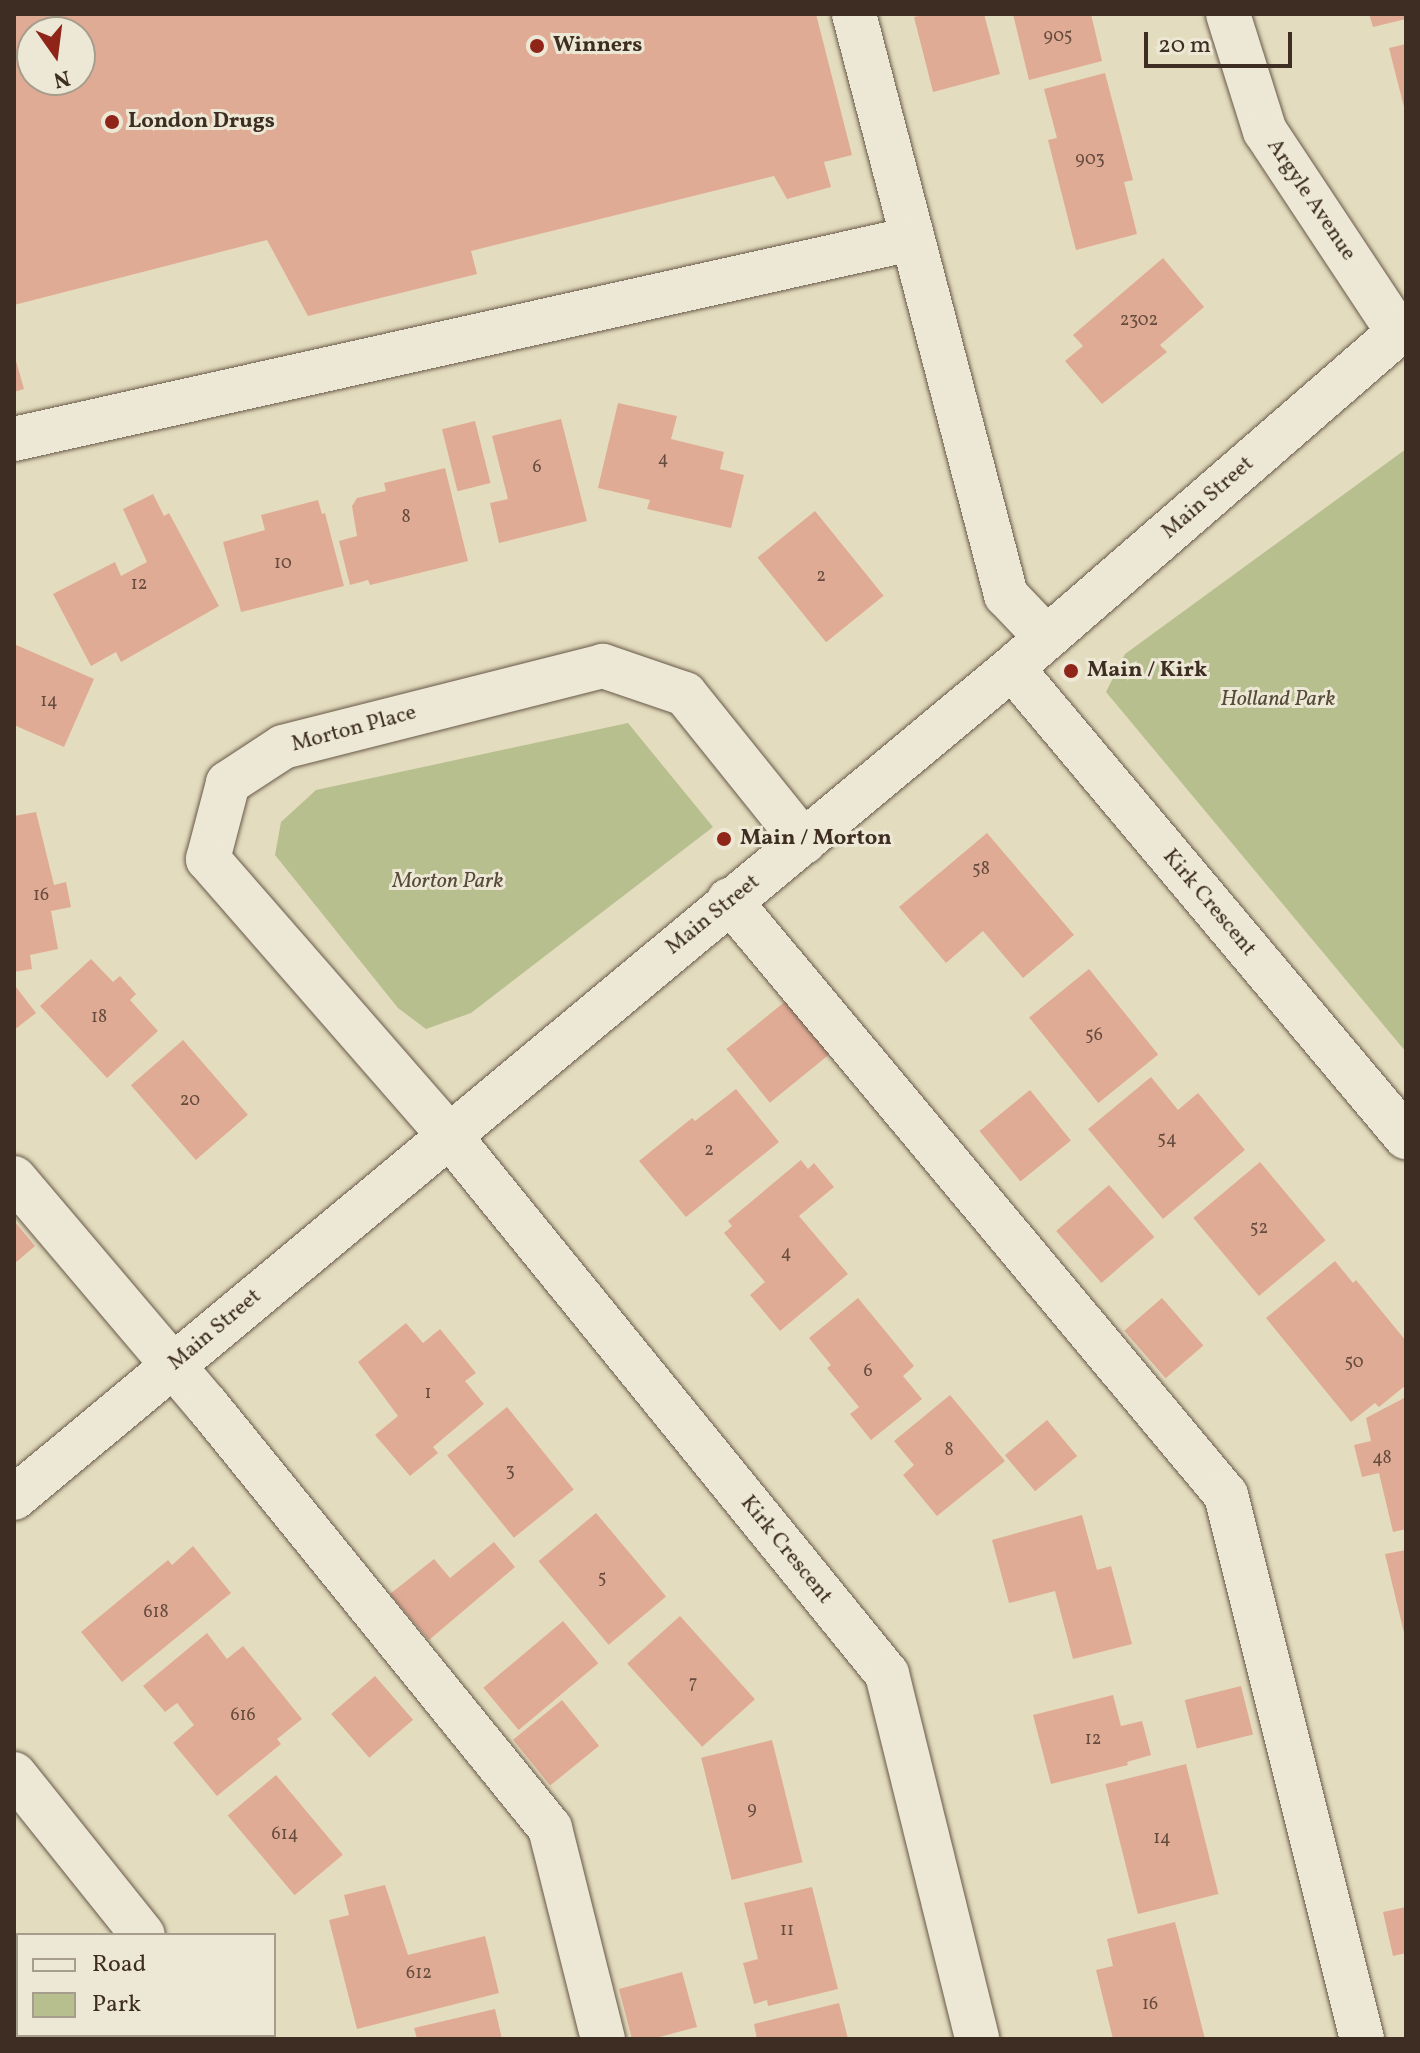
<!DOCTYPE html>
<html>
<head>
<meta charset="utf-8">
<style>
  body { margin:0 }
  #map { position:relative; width:1420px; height:2053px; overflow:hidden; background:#e4dcbe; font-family:Vollkorn,serif }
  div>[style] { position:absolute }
  .green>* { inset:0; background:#b7bf8f }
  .building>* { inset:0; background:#e0ab95; transform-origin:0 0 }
  .roads { filter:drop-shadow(0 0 2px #685949) drop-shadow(0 0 2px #685949) }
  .minor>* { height:44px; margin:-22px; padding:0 22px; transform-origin:22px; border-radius:22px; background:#ede8d5 }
  .dots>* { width:22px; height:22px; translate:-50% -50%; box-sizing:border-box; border:4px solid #ede8d5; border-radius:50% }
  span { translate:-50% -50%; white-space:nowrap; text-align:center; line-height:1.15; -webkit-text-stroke:6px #ede8d5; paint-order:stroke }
  .number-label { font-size:18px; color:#664c3f }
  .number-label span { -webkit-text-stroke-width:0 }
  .poi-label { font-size:22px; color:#3e2d22; font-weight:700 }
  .left { translate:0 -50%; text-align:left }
  .street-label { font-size:22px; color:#3e2d22 }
  .park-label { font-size:22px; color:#564a38; font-style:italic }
  .frame { position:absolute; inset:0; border:16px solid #3e2d22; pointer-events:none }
  .legend { position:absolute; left:16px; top:1933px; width:260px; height:104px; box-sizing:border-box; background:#ede8d5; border:2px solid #a79d8d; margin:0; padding:10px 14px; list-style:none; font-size:24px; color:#3e2d22 }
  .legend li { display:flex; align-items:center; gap:16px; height:40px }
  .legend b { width:40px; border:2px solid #a79d8d }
  .north { position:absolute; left:16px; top:16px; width:80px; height:80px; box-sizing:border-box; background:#ede8d5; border:2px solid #a79d8d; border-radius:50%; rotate:166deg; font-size:22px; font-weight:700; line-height:32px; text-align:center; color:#3e2d22 }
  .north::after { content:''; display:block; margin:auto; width:28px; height:36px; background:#8f2418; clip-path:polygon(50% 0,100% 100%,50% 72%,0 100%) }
  .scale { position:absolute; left:1144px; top:32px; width:148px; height:36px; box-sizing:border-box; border:4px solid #3e2d22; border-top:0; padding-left:10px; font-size:24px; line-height:28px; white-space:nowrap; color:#3e2d22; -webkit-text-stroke:6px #ede8d5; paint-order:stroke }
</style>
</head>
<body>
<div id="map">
  <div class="green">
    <div style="clip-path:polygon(1406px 449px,1406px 1052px,1106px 692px,1125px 654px)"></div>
    <div style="clip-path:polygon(628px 723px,713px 827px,471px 1013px,426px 1029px,398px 1008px,275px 855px,281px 822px,316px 790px)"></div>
  </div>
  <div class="building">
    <div style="clip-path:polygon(evenodd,14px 14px,816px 14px,852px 155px,824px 162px,831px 187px,787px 199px,774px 176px,471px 251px,477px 274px,308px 316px,267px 240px,14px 305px,14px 14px,32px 32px,80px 32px,80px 80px,32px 80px,32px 32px)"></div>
    <div style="clip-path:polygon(927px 14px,984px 14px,1000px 74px,933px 92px,914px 17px)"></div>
    <div style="clip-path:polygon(1013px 14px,1091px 14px,1102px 61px,1029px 80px)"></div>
    <div style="clip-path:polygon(1369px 14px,1406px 14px,1406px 19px,1373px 27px)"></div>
    <div style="clip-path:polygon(1406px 44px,1406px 111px,1405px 111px,1389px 48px)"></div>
    <div style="clip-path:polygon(1105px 73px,1133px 180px,1124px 182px,1137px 234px,1076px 250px,1048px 140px,1057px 138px,1044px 89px)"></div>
    <div style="clip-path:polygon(1163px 258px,1204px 307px,1160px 345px,1167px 352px,1102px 404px,1065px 361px,1083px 346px,1073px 335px)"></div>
    <div style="clip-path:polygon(14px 354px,24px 389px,14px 392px)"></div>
    <div style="clip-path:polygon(618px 403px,677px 416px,671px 439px,724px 452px,720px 469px,744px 475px,731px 528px,647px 509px,650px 500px,598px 488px)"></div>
    <div style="clip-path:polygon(561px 419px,587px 521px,499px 543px,490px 503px,508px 499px,492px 436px)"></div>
    <div style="left:475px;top:421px;width:64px;height:34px;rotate:76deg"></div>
    <div style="clip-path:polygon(445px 468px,468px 561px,370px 585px,368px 580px,350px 585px,339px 541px,357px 536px,352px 506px,357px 498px,386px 491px,384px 483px)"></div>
    <div style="clip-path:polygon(153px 494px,164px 516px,169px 513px,219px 606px,121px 662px,116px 652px,91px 666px,53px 594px,115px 562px,121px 576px,147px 562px,123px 509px)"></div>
    <div style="clip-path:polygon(318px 500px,322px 514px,325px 513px,344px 586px,241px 612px,223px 542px,265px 530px,261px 515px)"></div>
    <div style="left:815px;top:511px;width:109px;height:74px;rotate:51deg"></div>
    <div style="clip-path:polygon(14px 644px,94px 679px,64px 747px,14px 725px)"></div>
    <div style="clip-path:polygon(36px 812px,54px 885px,66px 882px,71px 907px,51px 911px,58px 949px,30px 955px,32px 969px,14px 972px,14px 816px)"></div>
    <div style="clip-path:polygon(987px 833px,1074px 935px,1023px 978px,983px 931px,946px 963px,899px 907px)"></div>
    <div style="clip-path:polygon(91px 959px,113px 982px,120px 976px,136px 994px,130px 1000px,158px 1031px,107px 1078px,40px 1006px)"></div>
    <div style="left:1089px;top:969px;width:110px;height:77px;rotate:51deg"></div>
    <div style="clip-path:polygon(16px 987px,36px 1013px,14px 1030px,14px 989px)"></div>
    <div style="left:787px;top:1000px;width:69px;height:78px;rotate:51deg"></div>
    <div style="left:183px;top:1040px;width:99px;height:69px;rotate:49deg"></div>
    <div style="clip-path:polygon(1151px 1077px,1178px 1110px,1198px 1093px,1245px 1150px,1163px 1219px,1088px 1129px)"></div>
    <div style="clip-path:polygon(736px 1089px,779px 1142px,686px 1217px,639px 1161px,692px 1118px,695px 1121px)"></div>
    <div style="left:1030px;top:1090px;width:65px;height:65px;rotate:51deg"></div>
    <div style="clip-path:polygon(801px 1160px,808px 1169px,814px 1163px,834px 1187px,799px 1216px,848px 1274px,780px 1331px,750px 1295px,765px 1282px,724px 1233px,732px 1226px,728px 1221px)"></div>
    <div style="left:1260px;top:1162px;width:102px;height:87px;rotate:50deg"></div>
    <div style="left:1109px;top:1185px;width:69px;height:70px;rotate:49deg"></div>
    <div style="clip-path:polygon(14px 1221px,35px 1246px,14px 1264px)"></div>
    <div style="clip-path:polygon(1335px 1261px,1353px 1283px,1356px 1280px,1406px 1341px,1406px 1385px,1379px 1407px,1375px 1403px,1351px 1422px,1266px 1318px)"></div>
    <div style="clip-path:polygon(858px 1298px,914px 1366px,903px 1376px,922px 1399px,871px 1440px,850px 1414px,859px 1407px,827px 1368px,831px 1365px,809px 1338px)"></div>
    <div style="left:1162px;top:1298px;width:63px;height:50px;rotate:49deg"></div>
    <div style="clip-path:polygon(406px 1323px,423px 1343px,440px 1329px,476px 1373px,465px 1381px,484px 1404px,433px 1447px,438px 1453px,410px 1476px,375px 1435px,398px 1416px,358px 1362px)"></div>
    <div style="clip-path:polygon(950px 1395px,1005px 1461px,937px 1516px,903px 1475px,914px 1465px,894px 1441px)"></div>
    <div style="clip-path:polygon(1406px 1397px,1406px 1529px,1393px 1532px,1379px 1473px,1362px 1477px,1354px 1445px,1371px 1441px,1366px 1418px)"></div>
    <div style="left:507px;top:1407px;width:106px;height:77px;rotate:51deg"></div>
    <div style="left:1047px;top:1420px;width:47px;height:55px;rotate:50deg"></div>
    <div style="left:596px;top:1513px;width:109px;height:75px;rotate:50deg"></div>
    <div style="clip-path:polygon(1082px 1515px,1097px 1570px,1111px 1566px,1132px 1644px,1073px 1659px,1055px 1591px,1009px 1603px,992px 1540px)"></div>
    <div style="clip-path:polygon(494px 1542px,515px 1567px,429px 1640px,390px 1594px,434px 1559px,450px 1578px)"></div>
    <div style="clip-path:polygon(193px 1546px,231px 1593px,122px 1682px,81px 1632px,168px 1560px,172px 1565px)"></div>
    <div style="clip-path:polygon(1406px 1550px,1406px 1636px,1405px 1637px,1385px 1554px)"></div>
    <div style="left:680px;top:1616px;width:112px;height:71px;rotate:48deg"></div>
    <div style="left:563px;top:1621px;width:55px;height:104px;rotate:50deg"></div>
    <div style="clip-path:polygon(207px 1633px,227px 1659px,243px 1646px,302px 1719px,277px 1739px,281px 1744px,217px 1796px,173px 1743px,194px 1725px,177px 1703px,165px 1712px,143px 1686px)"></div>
    <div style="left:375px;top:1676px;width:58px;height:58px;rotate:49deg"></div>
    <div style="left:1241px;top:1686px;width:50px;height:58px;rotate:76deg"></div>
    <div style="clip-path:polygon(1113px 1695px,1121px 1726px,1142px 1721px,1151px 1755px,1127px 1762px,1128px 1765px,1051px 1784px,1033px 1715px)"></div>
    <div style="left:562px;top:1700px;width:59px;height:63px;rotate:51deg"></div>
    <div style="left:772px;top:1740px;width:126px;height:73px;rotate:76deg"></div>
    <div style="left:1186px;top:1764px;width:134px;height:83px;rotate:76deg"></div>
    <div style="left:276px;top:1775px;width:104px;height:63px;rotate:50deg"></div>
    <div style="clip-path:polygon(385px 1885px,408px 1955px,485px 1936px,499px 1993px,357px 2029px,329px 1920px,349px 1915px,344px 1895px)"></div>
    <div style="clip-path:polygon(812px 1887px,838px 1989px,768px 2006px,767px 2000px,754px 2004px,743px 1963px,758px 1959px,744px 1903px)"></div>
    <div style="clip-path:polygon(1406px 1907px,1406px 1953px,1393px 1956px,1383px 1912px)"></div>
    <div style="clip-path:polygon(1175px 1922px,1205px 2039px,1113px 2039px,1096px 1970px,1113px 1966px,1107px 1939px)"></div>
    <div style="clip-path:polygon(682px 1972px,697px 2027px,652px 2039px,632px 2039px,619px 1989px)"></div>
    <div style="clip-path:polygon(839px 2003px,848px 2039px,757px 2039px,754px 2024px)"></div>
    <div style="clip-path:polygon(495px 2009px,502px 2039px,417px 2039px,414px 2028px)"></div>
    <div style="clip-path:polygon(18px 2032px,18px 2035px,46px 2035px,49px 2039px,14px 2039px)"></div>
  </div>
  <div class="roads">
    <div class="minor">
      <div style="left:854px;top:14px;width:601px;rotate:75.34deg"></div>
      <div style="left:1006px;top:595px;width:59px;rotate:46.4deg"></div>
      <div style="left:1228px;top:14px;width:123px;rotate:72.5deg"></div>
      <div style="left:1265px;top:131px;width:241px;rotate:56.5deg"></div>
      <div style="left:14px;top:439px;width:919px;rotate:-12.57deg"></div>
      <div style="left:1012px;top:668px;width:613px;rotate:49.97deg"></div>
      <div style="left:804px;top:842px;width:190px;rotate:-128.8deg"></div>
      <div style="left:685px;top:694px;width:87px;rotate:-161.1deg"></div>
      <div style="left:603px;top:666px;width:330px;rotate:165.8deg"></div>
      <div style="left:283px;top:747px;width:66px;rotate:146.8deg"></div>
      <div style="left:228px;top:783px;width:79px;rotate:104.7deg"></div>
      <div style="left:208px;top:859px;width:365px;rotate:48.9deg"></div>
      <div style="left:448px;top:1134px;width:696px;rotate:50.89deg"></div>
      <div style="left:887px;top:1674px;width:376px;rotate:76.1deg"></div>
      <div style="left:729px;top:900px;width:775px;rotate:50.13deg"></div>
      <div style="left:1226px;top:1495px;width:561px;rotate:75.96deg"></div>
      <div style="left:14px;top:1178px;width:297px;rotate:49.7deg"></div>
      <div style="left:206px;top:1404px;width:546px;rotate:50.95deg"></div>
      <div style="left:550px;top:1828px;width:218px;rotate:75.9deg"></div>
      <div style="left:14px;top:1498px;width:1298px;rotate:-39.75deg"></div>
      <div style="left:1012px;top:668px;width:522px;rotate:-40.96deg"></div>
      <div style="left:14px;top:1774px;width:206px;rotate:51.3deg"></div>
      <div style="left:219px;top:2035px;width:4px;rotate:76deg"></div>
    </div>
  </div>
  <div class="dots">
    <div style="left:537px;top:46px;background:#8f2418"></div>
    <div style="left:112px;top:122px;background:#8f2418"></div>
    <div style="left:1071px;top:671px;background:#8f2418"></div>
    <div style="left:724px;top:839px;background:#8f2418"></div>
  </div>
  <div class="number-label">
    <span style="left:1058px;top:37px">905</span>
    <span style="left:1090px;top:160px">903</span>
    <span style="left:1139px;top:321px">2302</span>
    <span style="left:663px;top:460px">4</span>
    <span style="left:537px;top:468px">6</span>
    <span style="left:406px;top:518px">8</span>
    <span style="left:283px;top:564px">10</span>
    <span style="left:821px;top:577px">2</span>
    <span style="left:139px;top:585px">12</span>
    <span style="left:49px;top:702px">14</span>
    <span style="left:981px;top:870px">58</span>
    <span style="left:41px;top:896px">16</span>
    <span style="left:99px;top:1018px">18</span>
    <span style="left:1094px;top:1036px">56</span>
    <span style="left:190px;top:1101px">20</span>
    <span style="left:1167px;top:1140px">54</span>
    <span style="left:709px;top:1151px">2</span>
    <span style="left:1259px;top:1229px">52</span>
    <span style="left:786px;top:1254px">4</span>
    <span style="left:1354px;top:1363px">50</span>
    <span style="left:868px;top:1372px">6</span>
    <span style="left:428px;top:1394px">1</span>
    <span style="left:949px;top:1451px">8</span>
    <span style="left:1382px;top:1459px">48</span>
    <span style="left:510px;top:1472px">3</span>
    <span style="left:602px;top:1579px">5</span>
    <span style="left:156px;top:1613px">618</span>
    <span style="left:693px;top:1684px">7</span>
    <span style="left:243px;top:1716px">616</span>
    <span style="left:1093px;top:1740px">12</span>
    <span style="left:752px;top:1810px">9</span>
    <span style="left:285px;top:1835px">614</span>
    <span style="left:1162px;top:1839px">14</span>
    <span style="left:787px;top:1931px">11</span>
    <span style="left:419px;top:1974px">612</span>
    <span style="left:1150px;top:2005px">16</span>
  </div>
  <div class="poi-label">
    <span class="left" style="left:553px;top:46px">Winners</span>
    <span class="left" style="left:128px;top:122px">London Drugs</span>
    <span class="left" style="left:1087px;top:671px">Main / Kirk</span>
    <span class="left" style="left:740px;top:839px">Main / Morton</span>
  </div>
  <div class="street-label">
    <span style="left:1311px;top:200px;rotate:56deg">Argyle Avenue</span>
    <span style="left:1208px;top:498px;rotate:-41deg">Main Street</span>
    <span style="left:354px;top:729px;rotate:-15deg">Morton Place</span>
    <span style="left:1209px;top:903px;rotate:50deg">Kirk Crescent</span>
    <span style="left:713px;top:915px;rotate:-39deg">Main Street</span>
    <span style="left:215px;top:1330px;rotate:-40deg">Main Street</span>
    <span style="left:786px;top:1550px;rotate:51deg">Kirk Crescent</span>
  </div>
  <div class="park-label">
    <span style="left:1278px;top:700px">Holland Park</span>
    <span style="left:448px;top:882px">Morton Park</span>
  </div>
  <div class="frame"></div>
  <ul class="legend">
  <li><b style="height:10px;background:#ede8d5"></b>Road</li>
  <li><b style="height:22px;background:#b7bf8f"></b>Park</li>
  </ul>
  <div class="north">N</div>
  <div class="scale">20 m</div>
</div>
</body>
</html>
